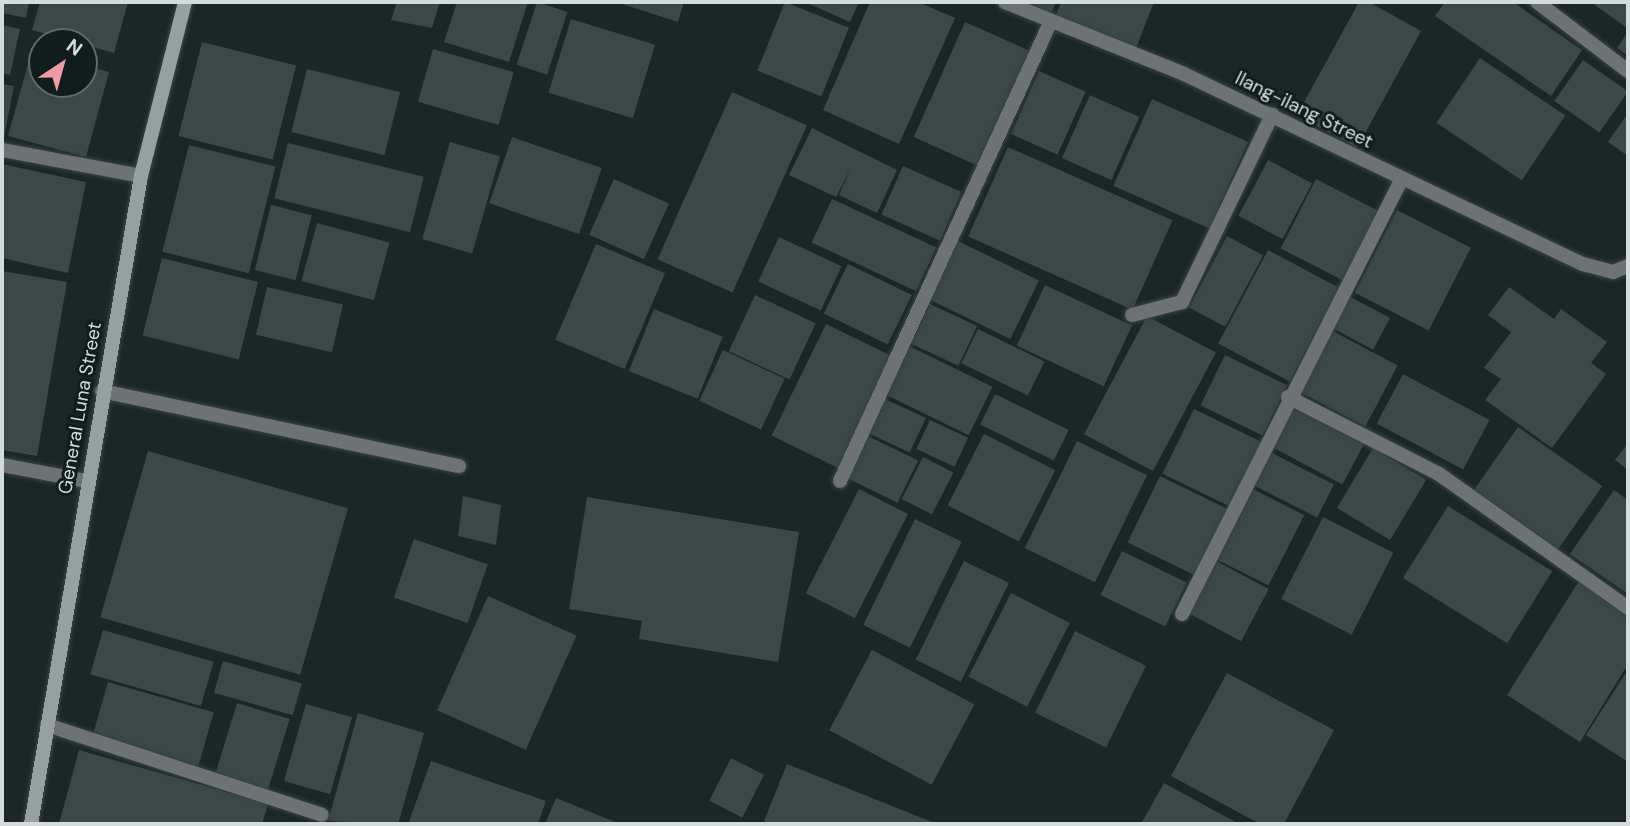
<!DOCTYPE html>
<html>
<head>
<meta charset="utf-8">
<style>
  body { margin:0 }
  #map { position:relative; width:1630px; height:826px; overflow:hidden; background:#1a2726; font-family:"DM Sans",sans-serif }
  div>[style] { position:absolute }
  .building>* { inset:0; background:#3b4847; transform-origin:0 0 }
  .roads { filter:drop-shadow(0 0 2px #384443) drop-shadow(0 0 2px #384443) }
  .service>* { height:14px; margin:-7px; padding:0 7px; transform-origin:7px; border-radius:7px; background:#6c7372 }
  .minor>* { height:14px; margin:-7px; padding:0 7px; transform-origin:7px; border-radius:7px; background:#6c7372 }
  .secondary>* { height:14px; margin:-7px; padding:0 7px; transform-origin:7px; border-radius:7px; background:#96a09f }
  span { translate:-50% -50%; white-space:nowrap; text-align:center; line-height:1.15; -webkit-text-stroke:6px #111d1c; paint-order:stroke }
  .street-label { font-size:19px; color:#d4dcdb }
  .frame { position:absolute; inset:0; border:4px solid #d4dcdb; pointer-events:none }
  .north { position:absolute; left:28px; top:28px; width:70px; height:70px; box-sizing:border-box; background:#111d1c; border:2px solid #5f6968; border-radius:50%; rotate:36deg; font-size:19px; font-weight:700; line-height:28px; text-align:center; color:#d4dcdb }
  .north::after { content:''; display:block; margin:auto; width:24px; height:32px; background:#f39aa8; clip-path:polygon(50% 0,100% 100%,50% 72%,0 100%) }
</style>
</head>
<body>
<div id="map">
  <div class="building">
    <div style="clip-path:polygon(2px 2px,29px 2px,26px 18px,2px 13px)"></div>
    <div style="clip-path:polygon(40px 2px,128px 2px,114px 53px,32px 30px)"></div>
    <div style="clip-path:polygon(397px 2px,440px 2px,432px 28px,391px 20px)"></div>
    <div style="clip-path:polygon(457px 2px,528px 2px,509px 62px,444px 42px)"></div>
    <div style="left:537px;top:2px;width:32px;height:66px;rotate:18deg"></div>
    <div style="clip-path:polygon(616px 2px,684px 2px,678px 22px)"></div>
    <div style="left:785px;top:2px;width:69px;height:74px;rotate:22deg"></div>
    <div style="clip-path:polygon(805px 2px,859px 2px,850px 22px)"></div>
    <div style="clip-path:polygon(870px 2px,918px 2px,955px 18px,899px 144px,823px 110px)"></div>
    <div style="clip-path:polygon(1011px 2px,1056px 2px,1049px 18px)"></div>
    <div style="clip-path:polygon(1061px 2px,1154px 2px,1136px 48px,1056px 15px)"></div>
    <div style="clip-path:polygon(1359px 2px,1369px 2px,1421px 31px,1357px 148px,1297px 115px)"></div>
    <div style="clip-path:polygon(1445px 2px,1513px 2px,1582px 50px,1551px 96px,1435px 16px)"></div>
    <div style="clip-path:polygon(1591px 2px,1628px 2px,1628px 26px,1627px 28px)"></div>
    <div style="left:571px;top:19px;width:88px;height:77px;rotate:17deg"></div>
    <div style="left:965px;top:22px;width:72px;height:126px;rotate:24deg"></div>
    <div style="clip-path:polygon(2px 25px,20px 29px,10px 75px,2px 73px)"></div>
    <div style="clip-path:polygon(1628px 32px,1628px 56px,1617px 48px)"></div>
    <div style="left:202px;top:42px;width:97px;height:97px;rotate:14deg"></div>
    <div style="left:433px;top:49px;width:84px;height:55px;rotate:16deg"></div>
    <div style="clip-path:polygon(32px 50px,42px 53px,42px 84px,84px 84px,84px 65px,109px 72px,86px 157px,8px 136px)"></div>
    <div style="left:1480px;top:58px;width:103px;height:78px;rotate:34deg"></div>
    <div style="left:1583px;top:60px;width:55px;height:50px;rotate:35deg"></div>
    <div style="left:307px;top:69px;width:96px;height:65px;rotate:14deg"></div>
    <div style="left:1039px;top:71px;width:51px;height:69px;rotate:24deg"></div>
    <div style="clip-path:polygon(2px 84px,14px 86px,3px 142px,2px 142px)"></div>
    <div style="left:732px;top:92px;width:82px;height:183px;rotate:24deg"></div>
    <div style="left:1090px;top:95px;width:54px;height:69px;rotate:24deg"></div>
    <div style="left:1152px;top:99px;width:105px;height:95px;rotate:24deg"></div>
    <div style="clip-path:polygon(1628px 113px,1628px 156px,1608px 142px)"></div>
    <div style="clip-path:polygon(812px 128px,897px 170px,877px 213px,839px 195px,851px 168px,836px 197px,789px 175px)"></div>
    <div style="left:512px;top:137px;width:95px;height:70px;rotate:19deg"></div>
    <div style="left:450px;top:142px;width:52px;height:101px;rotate:16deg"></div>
    <div style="left:288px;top:143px;width:140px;height:57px;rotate:14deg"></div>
    <div style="left:189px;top:145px;width:89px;height:110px;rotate:14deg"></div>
    <div style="left:1008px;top:147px;width:180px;height:98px;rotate:24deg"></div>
    <div style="left:1268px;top:160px;width:50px;height:63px;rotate:28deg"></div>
    <div style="clip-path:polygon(2px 164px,86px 182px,68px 273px,2px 258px)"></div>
    <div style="left:903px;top:166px;width:64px;height:53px;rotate:24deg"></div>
    <div style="left:614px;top:179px;width:60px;height:61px;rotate:24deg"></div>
    <div style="left:1316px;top:179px;width:72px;height:78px;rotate:27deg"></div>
    <div style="left:832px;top:199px;width:115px;height:48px;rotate:25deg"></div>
    <div style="left:271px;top:205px;width:42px;height:67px;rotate:14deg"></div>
    <div style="left:1397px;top:210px;width:83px;height:93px;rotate:27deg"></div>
    <div style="left:317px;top:223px;width:75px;height:60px;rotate:15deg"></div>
    <div style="left:1227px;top:236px;width:41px;height:81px;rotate:28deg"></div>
    <div style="left:779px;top:237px;width:69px;height:49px;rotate:25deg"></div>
    <div style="left:958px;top:241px;width:90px;height:65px;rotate:26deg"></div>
    <div style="left:596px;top:244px;width:75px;height:104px;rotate:23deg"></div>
    <div style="left:1268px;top:250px;width:81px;height:106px;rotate:28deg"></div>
    <div style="left:162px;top:258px;width:99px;height:80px;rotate:14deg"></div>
    <div style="left:848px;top:264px;width:71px;height:55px;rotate:26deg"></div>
    <div style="clip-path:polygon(2px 271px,67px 282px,37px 456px,2px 450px)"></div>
    <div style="left:1045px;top:285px;width:96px;height:67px;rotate:25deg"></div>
    <div style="left:267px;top:287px;width:78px;height:49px;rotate:13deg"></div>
    <div style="clip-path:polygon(1509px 287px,1554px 319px,1561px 309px,1607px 342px,1591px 363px,1606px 374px,1552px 448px,1485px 400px,1501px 379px,1484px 368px,1511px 332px,1488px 315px)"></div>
    <div style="left:1345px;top:294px;width:51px;height:36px;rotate:28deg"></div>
    <div style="left:755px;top:295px;width:67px;height:62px;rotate:25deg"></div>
    <div style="left:930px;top:304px;width:52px;height:44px;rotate:25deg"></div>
    <div style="left:654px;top:309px;width:74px;height:67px;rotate:22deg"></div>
    <div style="left:1147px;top:316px;width:78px;height:134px;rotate:28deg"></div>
    <div style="left:826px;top:324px;width:74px;height:124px;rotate:26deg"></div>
    <div style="left:1327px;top:328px;width:80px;height:69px;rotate:28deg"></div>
    <div style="left:978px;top:329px;width:74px;height:38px;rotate:26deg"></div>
    <div style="left:907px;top:345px;width:95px;height:54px;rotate:26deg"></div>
    <div style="left:723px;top:350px;width:68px;height:56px;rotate:25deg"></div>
    <div style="left:1225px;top:355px;width:69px;height:56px;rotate:26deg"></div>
    <div style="left:1403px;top:374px;width:98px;height:56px;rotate:28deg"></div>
    <div style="left:995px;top:394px;width:82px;height:34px;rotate:26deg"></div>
    <div style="left:885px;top:399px;width:45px;height:38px;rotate:25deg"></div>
    <div style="left:1293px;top:405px;width:81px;height:47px;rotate:28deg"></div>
    <div style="left:1194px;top:409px;width:76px;height:72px;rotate:26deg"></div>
    <div style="left:930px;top:420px;width:42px;height:32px;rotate:25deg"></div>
    <div style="left:1518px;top:427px;width:103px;height:78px;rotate:35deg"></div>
    <div style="left:984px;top:434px;width:80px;height:80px;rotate:27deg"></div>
    <div style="left:866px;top:435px;width:58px;height:47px;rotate:26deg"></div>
    <div style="left:1077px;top:441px;width:78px;height:119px;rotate:26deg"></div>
    <div style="clip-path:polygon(1628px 443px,1628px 470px,1615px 460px)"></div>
    <div style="left:1373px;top:448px;width:62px;height:70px;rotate:31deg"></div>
    <div style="left:148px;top:451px;width:208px;height:173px;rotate:16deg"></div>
    <div style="left:1268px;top:451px;width:74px;height:37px;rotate:27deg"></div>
    <div style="left:923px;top:457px;width:34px;height:47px;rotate:27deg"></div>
    <div style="left:1160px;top:476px;width:78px;height:74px;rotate:26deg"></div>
    <div style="left:1249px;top:487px;width:62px;height:79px;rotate:27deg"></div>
    <div style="left:859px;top:489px;width:55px;height:117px;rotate:27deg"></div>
    <div style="clip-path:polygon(1614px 490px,1628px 500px,1628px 594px,1570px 554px)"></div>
    <div style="clip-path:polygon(463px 496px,501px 505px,496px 545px,458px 536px)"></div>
    <div style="clip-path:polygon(587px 497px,799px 532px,778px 662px,639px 639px,642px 621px,569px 609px)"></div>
    <div style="left:1448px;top:506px;width:123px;height:85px;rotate:32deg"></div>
    <div style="left:1323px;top:517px;width:79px;height:92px;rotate:27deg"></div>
    <div style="left:915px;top:519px;width:52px;height:118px;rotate:26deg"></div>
    <div style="left:414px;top:539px;width:78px;height:62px;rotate:19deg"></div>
    <div style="left:1122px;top:551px;width:72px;height:49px;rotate:26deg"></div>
    <div style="left:1214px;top:560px;width:62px;height:59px;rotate:28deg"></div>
    <div style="left:964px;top:561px;width:50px;height:110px;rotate:26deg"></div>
    <div style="clip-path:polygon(1579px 581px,1628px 613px,1628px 664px,1580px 742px,1507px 695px)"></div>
    <div style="left:1011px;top:593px;width:66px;height:94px;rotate:27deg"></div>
    <div style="left:488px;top:596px;width:97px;height:125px;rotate:24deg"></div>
    <div style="left:103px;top:630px;width:115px;height:46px;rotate:16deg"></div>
    <div style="left:1075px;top:631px;width:79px;height:91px;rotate:26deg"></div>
    <div style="left:872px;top:650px;width:116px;height:91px;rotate:28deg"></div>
    <div style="left:223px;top:661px;width:82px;height:33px;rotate:16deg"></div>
    <div style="clip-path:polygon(1227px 673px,1334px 730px,1284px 824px,1260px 824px,1171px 776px)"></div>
    <div style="clip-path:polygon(1625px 674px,1628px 676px,1628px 762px,1586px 735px)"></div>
    <div style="left:108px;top:682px;width:110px;height:56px;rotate:16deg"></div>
    <div style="left:237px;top:703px;width:55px;height:75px;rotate:17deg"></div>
    <div style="left:306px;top:704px;width:48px;height:80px;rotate:16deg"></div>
    <div style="clip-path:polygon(358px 713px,424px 733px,398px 824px,328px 821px)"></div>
    <div style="clip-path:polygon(79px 750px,268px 804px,262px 824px,59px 824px)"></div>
    <div style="left:731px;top:758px;width:37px;height:48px;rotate:27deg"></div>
    <div style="clip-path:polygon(431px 761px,546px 801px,538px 824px,408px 824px)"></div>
    <div style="clip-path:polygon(787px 764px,937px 824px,771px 824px,764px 821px)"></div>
    <div style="clip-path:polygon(1164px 783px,1239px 824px,1141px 824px)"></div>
    <div style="clip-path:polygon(556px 798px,620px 824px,545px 824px)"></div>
  </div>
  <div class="roads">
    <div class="service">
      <div style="left:102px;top:391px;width:365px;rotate:11.9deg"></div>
    </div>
    <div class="minor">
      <div style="left:1005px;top:2px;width:193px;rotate:21.9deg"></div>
      <div style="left:1184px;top:74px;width:442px;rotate:25.5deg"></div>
      <div style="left:1583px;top:264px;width:31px;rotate:15deg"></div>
      <div style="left:1613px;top:272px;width:16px;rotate:-22deg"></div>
      <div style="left:1537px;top:2px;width:114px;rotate:37.2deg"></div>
      <div style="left:2px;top:150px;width:141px;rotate:10.6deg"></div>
      <div style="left:1132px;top:315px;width:52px;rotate:-14.6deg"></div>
      <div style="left:1182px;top:302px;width:208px;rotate:-64.3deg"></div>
      <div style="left:1288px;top:397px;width:169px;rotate:27deg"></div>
      <div style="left:1439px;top:474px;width:232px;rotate:35.3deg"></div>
      <div style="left:2px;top:465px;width:86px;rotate:10.8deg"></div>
      <div style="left:840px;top:481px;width:506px;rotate:-65.36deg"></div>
      <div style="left:1182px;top:614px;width:488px;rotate:-63.2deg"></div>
      <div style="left:47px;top:725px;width:289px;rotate:18.1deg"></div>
    </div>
    <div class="secondary">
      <div style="left:31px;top:824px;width:657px;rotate:-80.37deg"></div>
      <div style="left:141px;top:176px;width:179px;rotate:-75.8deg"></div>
    </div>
  </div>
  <div class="street-label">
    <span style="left:1304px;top:110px;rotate:26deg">Ilang-ilang Street</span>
    <span style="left:80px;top:408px;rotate:-80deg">General Luna Street</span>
  </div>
  <div class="frame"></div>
  <div class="north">N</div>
</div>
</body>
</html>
